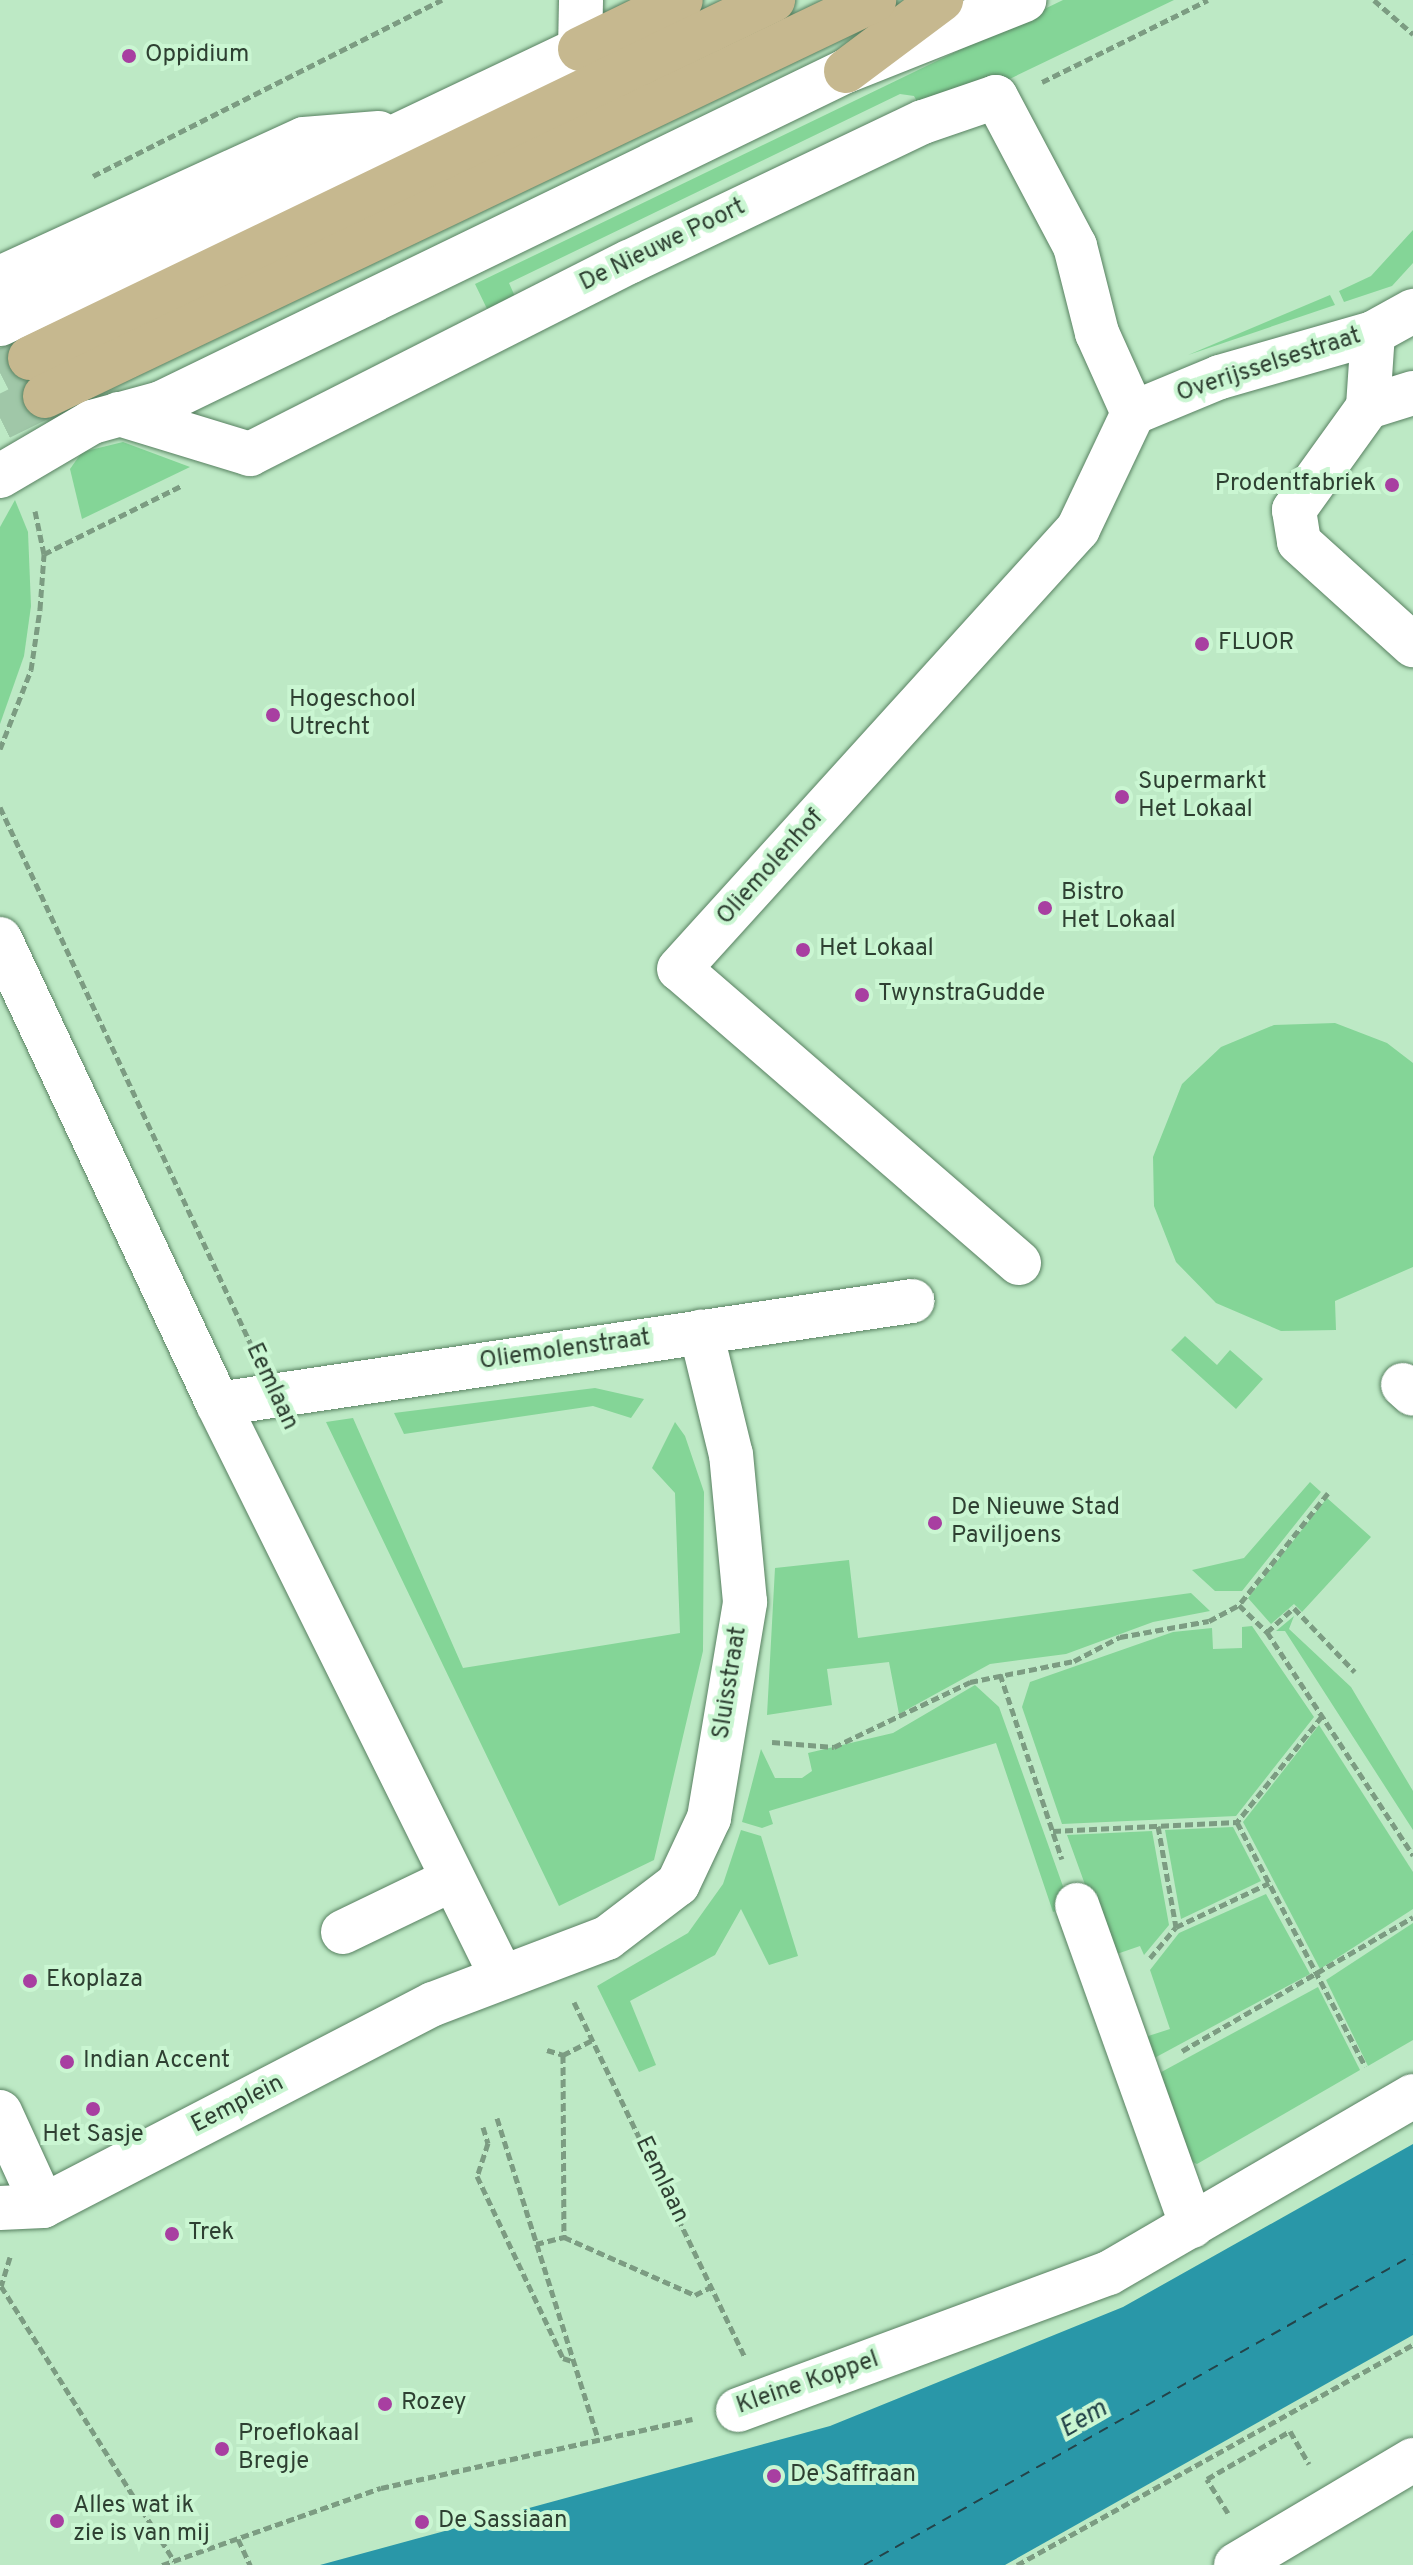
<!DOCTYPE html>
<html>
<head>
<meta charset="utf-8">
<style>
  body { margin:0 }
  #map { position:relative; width:1413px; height:2565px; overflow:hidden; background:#bde9c5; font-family:Overpass,sans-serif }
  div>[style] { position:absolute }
  .green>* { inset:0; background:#84d597 }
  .water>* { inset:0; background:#2997a8 }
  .ferry>* { height:2px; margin-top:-1px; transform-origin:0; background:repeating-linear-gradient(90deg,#234349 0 10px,transparent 0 18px) }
  .major-tunnel>* { height:44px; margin-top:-22px; transform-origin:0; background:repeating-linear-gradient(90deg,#a0c7a8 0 44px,transparent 0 66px) }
  .path>* { height:5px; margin-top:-2.5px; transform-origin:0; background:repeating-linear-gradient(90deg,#7c9c82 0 8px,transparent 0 12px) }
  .roads { filter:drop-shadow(0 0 2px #588161) drop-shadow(0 0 2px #588161) }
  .minor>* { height:44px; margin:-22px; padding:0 22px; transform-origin:22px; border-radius:22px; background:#fff }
  .major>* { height:44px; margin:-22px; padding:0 22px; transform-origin:22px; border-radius:22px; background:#c6b88f }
  .dots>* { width:22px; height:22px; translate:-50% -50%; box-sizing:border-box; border:4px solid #caf6d2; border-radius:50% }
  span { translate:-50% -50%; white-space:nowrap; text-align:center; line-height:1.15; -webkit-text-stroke:8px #caf6d2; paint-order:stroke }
  .poi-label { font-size:24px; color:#2e4032 }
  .left { translate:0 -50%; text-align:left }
  .right { translate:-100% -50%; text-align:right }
  .street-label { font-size:24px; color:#2e4032 }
  .water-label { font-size:26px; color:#234349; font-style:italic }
</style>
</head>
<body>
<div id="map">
  <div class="green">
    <div style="clip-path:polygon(1063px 0,1174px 0,999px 84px,920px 107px,914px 96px,900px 94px,509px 283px,517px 301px,490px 315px,475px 284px)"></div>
    <div style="clip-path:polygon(1413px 230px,1413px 263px,1392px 286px,1344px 302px,1339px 291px,1371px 276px)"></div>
    <div style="clip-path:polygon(1330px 295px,1335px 305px,1188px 355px)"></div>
    <div style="clip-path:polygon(123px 442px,190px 467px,82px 519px,70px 469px,82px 452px)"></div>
    <div style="clip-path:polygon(15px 500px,28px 532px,31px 606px,24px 656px,0 724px,0 527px)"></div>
    <div style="clip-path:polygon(1335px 1023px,1387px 1043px,1413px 1063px,1413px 1267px,1335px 1301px,1336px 1330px,1281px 1331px,1216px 1303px,1176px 1262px,1154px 1206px,1153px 1157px,1182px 1084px,1221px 1047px,1274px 1025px)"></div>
    <div style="clip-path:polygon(1185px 1336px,1217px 1365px,1230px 1350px,1263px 1379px,1236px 1409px,1171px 1350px)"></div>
    <div style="clip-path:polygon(595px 1388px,644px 1399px,631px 1418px,593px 1406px,404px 1434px,394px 1413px)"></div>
    <div style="clip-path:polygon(353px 1418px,463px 1668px,680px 1633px,675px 1493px,652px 1468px,675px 1422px,685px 1436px,704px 1492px,703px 1651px,654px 1860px,559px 1906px,326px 1422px)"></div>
    <div style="clip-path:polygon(1310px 1482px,1321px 1492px,1242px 1591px,1215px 1591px,1192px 1570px,1244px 1558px)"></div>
    <div style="clip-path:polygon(1327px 1498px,1371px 1537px,1302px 1612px,1294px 1604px,1271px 1624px,1248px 1598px)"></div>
    <div style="clip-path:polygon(849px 1560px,858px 1638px,1191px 1593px,1210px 1611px,1153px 1622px,1066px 1654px,990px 1664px,899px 1714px,889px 1662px,827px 1669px,832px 1705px,767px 1715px,775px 1568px)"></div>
    <div style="clip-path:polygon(1294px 1616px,1289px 1629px,1351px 1687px,1413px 1791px,1413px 1830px,1285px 1631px,1276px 1631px)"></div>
    <div style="clip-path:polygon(1252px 1626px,1314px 1717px,1236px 1816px,1062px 1824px,1022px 1707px,1030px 1682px,1173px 1632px,1212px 1628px,1213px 1649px,1242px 1648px,1242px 1627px)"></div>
    <div style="clip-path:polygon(975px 1685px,999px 1707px,1070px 1906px,1053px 1912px,996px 1743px,769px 1811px,773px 1824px,762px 1828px,742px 1822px,761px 1749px,775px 1778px,802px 1778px,812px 1771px,808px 1753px,893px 1733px)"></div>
    <div style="clip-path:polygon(1319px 1725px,1413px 1872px,1413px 1909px,1320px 1969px,1243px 1822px)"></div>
    <div style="clip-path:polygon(1233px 1827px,1261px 1881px,1181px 1919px,1165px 1830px)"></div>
    <div style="clip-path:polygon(741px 1830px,761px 1836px,798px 1956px,769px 1965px,741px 1909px,715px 1955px,630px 2001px,656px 2065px,639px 2072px,597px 1986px,688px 1933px,723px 1884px)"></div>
    <div style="clip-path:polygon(1152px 1831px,1169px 1925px,1144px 1955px,1140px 1946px,1111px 1956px,1067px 1835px)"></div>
    <div style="clip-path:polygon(1266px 1894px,1310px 1974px,1147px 2062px,1139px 2039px,1170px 2029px,1150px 1970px,1179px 1933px)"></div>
    <div style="clip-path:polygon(1413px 1923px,1413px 2040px,1368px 2066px,1326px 1980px)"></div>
    <div style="clip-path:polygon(1318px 1987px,1360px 2070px,1197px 2164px,1182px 2157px,1154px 2076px)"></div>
  </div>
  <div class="water">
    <div style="clip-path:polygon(1413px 2144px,1413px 2335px,1005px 2565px,320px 2565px,830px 2426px,1123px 2307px)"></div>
  </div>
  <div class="ferry">
    <div style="left:864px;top:2565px;width:630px;rotate:-29.45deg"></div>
  </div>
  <div class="major-tunnel">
    <div style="left:0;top:373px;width:34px;rotate:-27deg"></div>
    <div style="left:0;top:418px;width:50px;rotate:-26.1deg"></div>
  </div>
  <div class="path">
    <div style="left:1374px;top:0;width:52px;rotate:41.1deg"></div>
    <div style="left:1042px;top:82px;width:185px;rotate:-26.3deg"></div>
    <div style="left:93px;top:176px;width:391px;rotate:-26.8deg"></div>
    <div style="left:44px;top:554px;width:155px;rotate:-26.4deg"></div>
    <div style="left:0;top:749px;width:85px;rotate:-68.6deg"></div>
    <div style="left:31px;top:670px;width:62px;rotate:-81.6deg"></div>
    <div style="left:40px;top:609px;width:55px;rotate:-85.8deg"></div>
    <div style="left:44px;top:554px;width:44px;rotate:-101.8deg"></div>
    <div style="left:0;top:807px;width:600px;rotate:64.97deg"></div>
    <div style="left:1328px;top:1493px;width:143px;rotate:128.5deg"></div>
    <div style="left:1239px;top:1605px;width:39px;rotate:44deg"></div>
    <div style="left:1267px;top:1632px;width:267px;rotate:56.8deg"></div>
    <div style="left:1267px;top:1632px;width:36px;rotate:-42deg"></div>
    <div style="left:1294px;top:1608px;width:88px;rotate:46.4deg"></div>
    <div style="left:1000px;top:1674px;width:195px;rotate:71.5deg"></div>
    <div style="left:1322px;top:1716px;width:136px;rotate:128.7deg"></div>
    <div style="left:1237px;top:1822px;width:276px;rotate:62.3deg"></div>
    <div style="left:772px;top:1742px;width:62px;rotate:4.6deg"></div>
    <div style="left:834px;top:1747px;width:151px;rotate:-25.5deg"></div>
    <div style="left:970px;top:1682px;width:106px;rotate:-11.4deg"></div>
    <div style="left:1074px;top:1661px;width:52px;rotate:-27.6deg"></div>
    <div style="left:1120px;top:1637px;width:90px;rotate:-10.2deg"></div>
    <div style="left:1209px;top:1621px;width:34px;rotate:-28deg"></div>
    <div style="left:1158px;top:1826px;width:103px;rotate:79.9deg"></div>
    <div style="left:1053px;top:1831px;width:184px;rotate:-2.8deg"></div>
    <div style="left:1150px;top:1958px;width:40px;rotate:-50deg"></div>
    <div style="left:1176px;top:1927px;width:103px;rotate:-25.3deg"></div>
    <div style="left:574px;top:2002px;width:394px;rotate:64.3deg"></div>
    <div style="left:547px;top:2050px;width:17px;rotate:17deg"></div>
    <div style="left:563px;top:2055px;width:33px;rotate:-27deg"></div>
    <div style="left:1182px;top:2051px;width:267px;rotate:-30.1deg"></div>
    <div style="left:563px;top:2055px;width:182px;rotate:89.7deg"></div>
    <div style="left:497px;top:2118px;width:336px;rotate:72.5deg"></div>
    <div style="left:483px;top:2127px;width:17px;rotate:73deg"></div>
    <div style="left:488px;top:2143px;width:35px;rotate:108deg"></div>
    <div style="left:477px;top:2176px;width:201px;rotate:64.7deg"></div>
    <div style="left:563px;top:2358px;width:9px;rotate:18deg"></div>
    <div style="left:536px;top:2244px;width:29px;rotate:-14deg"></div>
    <div style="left:564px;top:2237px;width:143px;rotate:23.9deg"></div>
    <div style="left:695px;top:2295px;width:20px;rotate:-27deg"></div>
    <div style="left:10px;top:2257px;width:30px;rotate:107deg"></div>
    <div style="left:1px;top:2286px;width:325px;rotate:57.8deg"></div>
    <div style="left:1228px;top:2513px;width:40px;rotate:-122deg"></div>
    <div style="left:1207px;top:2479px;width:96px;rotate:-30deg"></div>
    <div style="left:1290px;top:2431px;width:38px;rotate:60deg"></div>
    <div style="left:238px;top:2539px;width:29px;rotate:65deg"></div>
    <div style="left:162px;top:2565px;width:232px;rotate:-19.4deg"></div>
    <div style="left:381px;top:2488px;width:319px;rotate:-12.5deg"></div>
    <div style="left:1017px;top:2565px;width:453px;rotate:-29.1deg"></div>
  </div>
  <div class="roads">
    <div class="minor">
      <div style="left:0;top:278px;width:334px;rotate:-24.6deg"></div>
      <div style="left:304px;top:139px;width:75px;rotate:-4.6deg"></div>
      <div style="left:0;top:324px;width:642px;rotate:-25.37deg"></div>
      <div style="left:580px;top:49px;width:49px;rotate:-88.8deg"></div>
      <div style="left:1373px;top:333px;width:74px;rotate:93.9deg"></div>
      <div style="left:1368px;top:407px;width:127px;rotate:125.7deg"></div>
      <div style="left:1294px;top:510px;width:32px;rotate:81deg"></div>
      <div style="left:1299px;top:542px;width:154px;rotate:42.1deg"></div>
      <div style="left:1368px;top:407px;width:47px;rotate:-17.3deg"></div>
      <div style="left:119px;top:414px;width:137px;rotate:17deg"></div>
      <div style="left:250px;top:454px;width:425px;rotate:-26.9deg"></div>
      <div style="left:629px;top:262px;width:326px;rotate:-25.5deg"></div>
      <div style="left:923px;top:122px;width:77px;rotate:-18.9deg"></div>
      <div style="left:996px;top:97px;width:169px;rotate:62.1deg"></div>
      <div style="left:1075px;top:246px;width:90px;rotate:75.8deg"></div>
      <div style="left:1097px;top:333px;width:88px;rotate:65.8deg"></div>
      <div style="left:1133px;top:413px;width:94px;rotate:-22.5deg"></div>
      <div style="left:1220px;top:377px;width:159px;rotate:-16deg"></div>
      <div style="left:1373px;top:333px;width:46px;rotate:-28.8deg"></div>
      <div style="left:0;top:476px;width:107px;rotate:-30.4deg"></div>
      <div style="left:92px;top:422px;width:72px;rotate:-15.4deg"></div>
      <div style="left:161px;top:403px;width:761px;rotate:-25.86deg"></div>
      <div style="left:846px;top:71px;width:192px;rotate:-21.7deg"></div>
      <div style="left:0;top:939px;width:514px;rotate:64.88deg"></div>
      <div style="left:218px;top:1404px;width:635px;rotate:63.64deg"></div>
      <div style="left:1019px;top:1263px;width:449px;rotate:-139.1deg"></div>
      <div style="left:679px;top:969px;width:594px;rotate:-47.8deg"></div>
      <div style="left:1078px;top:529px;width:128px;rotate:-64.6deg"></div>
      <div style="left:1403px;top:1385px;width:13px;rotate:42deg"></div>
      <div style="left:218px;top:1404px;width:702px;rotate:-8.44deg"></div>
      <div style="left:1077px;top:1905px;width:341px;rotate:70.3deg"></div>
      <div style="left:343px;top:1932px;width:120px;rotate:-25.7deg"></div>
      <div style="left:0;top:2112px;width:103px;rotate:65.4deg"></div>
      <div style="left:0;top:2208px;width:43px;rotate:-2.7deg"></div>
      <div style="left:43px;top:2206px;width:439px;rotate:-27.4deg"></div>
      <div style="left:433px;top:2004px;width:186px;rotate:-20.8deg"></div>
      <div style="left:607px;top:1938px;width:89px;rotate:-37.3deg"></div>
      <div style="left:678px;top:1884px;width:73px;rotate:-64.8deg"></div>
      <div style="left:709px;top:1818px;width:219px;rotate:-80.5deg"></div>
      <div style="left:745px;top:1602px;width:148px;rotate:-95.4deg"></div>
      <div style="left:731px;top:1455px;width:127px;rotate:-103.7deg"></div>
      <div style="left:738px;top:2410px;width:395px;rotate:-20.3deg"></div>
      <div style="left:1109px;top:2273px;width:352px;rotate:-30.2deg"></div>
      <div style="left:1236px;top:2565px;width:206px;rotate:-30.7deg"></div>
    </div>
    <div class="major">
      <div style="left:580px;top:49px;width:112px;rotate:-25.9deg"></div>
      <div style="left:846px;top:71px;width:119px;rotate:-36.8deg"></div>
      <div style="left:30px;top:358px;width:825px;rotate:-25.73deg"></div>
      <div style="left:45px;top:396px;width:919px;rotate:-25.53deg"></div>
    </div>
  </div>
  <div class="dots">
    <div style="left:129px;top:56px;background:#a83fa1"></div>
    <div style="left:1392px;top:485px;background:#a83fa1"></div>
    <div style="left:1202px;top:644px;background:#a83fa1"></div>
    <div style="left:273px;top:715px;background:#a83fa1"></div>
    <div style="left:1122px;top:797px;background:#a83fa1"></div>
    <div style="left:1045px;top:908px;background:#a83fa1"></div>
    <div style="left:803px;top:950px;background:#a83fa1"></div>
    <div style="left:862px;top:995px;background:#a83fa1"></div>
    <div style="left:935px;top:1523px;background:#a83fa1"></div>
    <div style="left:30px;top:1981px;background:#a83fa1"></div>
    <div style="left:67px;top:2062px;background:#a83fa1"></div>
    <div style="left:93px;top:2109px;background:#a83fa1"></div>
    <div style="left:172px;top:2234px;background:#a83fa1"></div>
    <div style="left:385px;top:2404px;background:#a83fa1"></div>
    <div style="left:222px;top:2449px;background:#a83fa1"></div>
    <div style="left:774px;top:2476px;background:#a83fa1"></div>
    <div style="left:57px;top:2521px;background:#a83fa1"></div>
    <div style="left:422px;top:2522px;background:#a83fa1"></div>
  </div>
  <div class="poi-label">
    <span class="left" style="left:145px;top:56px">Oppidium</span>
    <span class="right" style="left:1376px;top:485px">Prodentfabriek</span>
    <span class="left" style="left:1218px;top:644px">FLUOR</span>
    <span class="left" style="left:289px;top:715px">Hogeschool<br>Utrecht</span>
    <span class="left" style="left:1138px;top:797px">Supermarkt<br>Het Lokaal</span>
    <span class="left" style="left:1061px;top:908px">Bistro<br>Het Lokaal</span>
    <span class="left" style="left:819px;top:950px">Het Lokaal</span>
    <span class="left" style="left:878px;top:995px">TwynstraGudde</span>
    <span class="left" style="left:951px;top:1523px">De Nieuwe Stad<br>Paviljoens</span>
    <span class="left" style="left:46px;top:1981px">Ekoplaza</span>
    <span class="left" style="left:83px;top:2062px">Indian Accent</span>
    <span style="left:93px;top:2136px">Het Sasje</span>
    <span class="left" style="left:188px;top:2234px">Trek</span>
    <span class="left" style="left:401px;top:2404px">Rozey</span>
    <span class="left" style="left:238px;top:2449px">Proeflokaal<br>Bregje</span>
    <span class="left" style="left:790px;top:2476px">De Saffraan</span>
    <span class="left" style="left:73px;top:2521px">Alles wat ik<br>zie is van mij</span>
    <span class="left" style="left:438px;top:2522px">De Sassiaan</span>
  </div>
  <div class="street-label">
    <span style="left:663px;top:246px;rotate:-26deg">De Nieuwe Poort</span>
    <span style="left:1269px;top:366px;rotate:-18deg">Overijsselsestraat</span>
    <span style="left:771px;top:868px;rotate:-48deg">Oliemolenhof</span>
    <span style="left:565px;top:1351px;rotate:-8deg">Oliemolenstraat</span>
    <span style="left:271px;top:1387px;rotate:65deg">Eemlaan</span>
    <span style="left:731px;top:1683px;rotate:-81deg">Sluisstraat</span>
    <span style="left:238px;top:2105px;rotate:-27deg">Eemplein</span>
    <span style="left:661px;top:2180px;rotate:64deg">Eemlaan</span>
    <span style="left:808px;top:2384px;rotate:-19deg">Kleine Koppel</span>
  </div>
  <div class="water-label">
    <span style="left:1084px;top:2420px;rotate:-30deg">Eem</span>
  </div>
</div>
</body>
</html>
